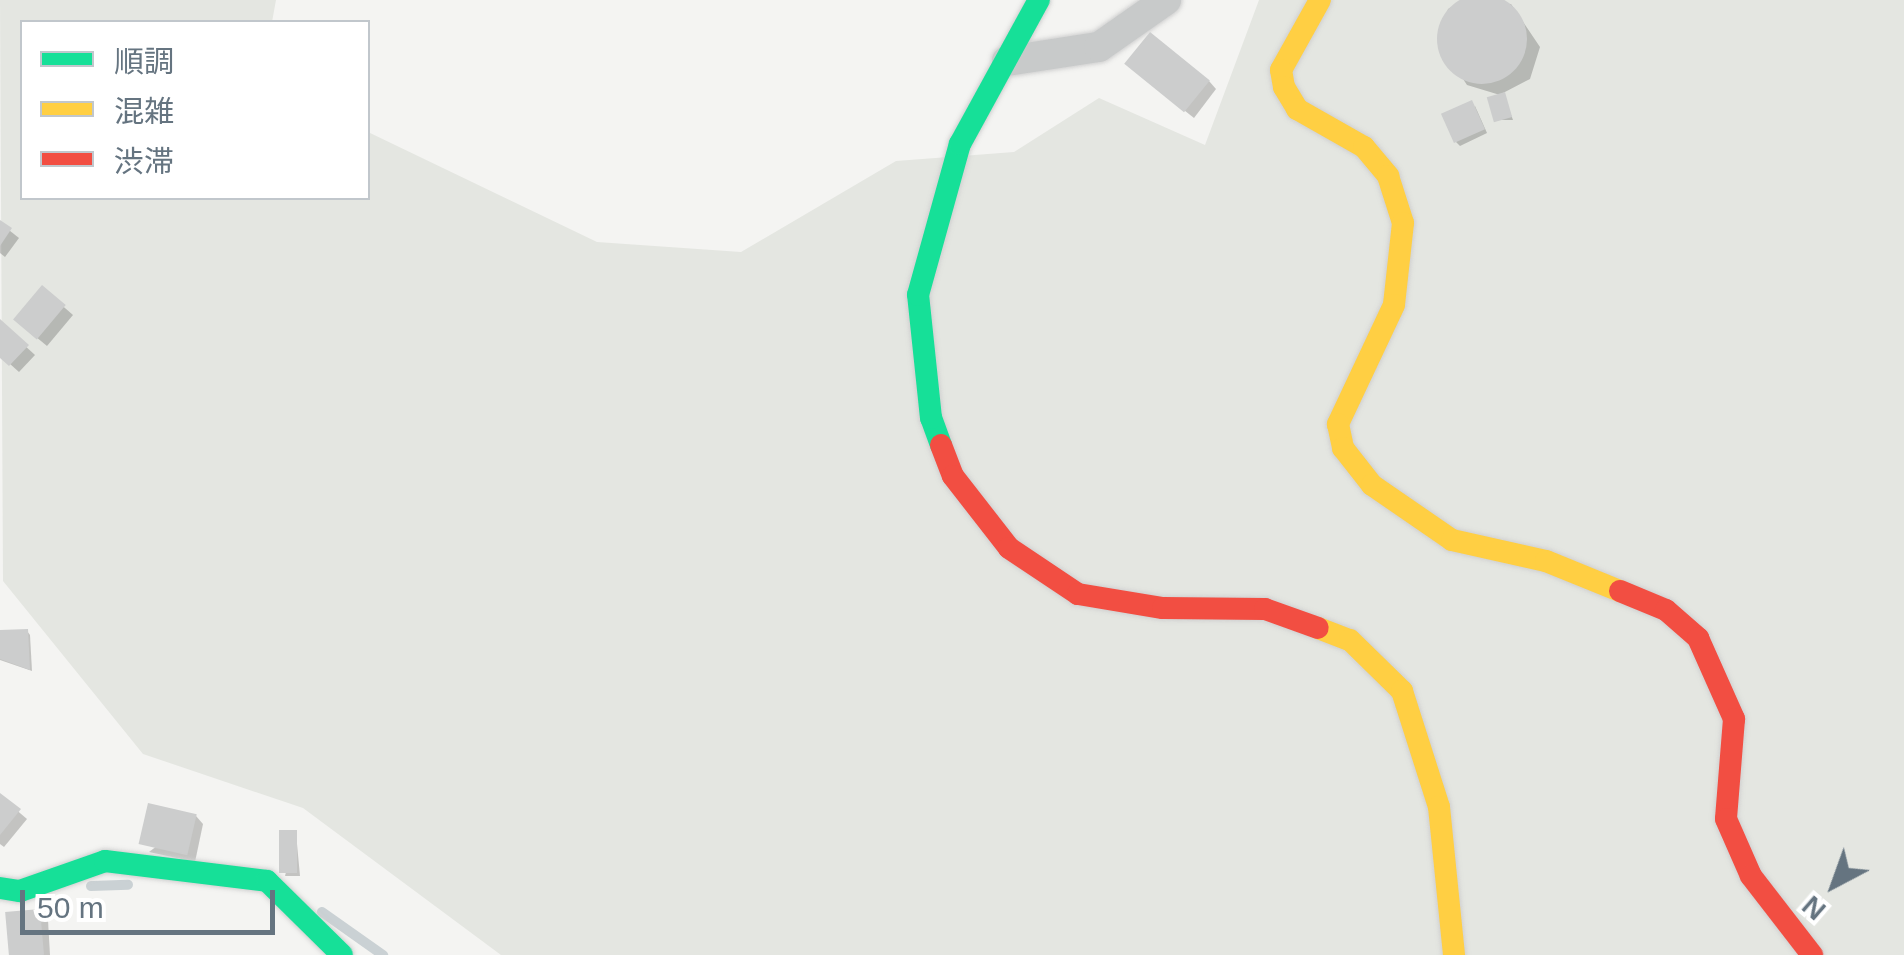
<!DOCTYPE html>
<html>
<head>
<meta charset="utf-8">
<style>
  body { margin:0 }
  #map { position:relative; width:1904px; height:955px; overflow:hidden; background:#f4f4f2; font-family:Arial,"Noto Sans JP",sans-serif }
  div>[style] { position:absolute }
  .green>* { inset:0; background:#e4e6e1 }
  .shadow>* { inset:0; background:#0003 }
  .stream>* { height:10px; margin:-5px; padding:0 5px; transform-origin:5px; border-radius:5px; background:#cad1d4 }
  .building>* { inset:0; background:#cccdcd; transform-origin:0 0 }
  .round { border-radius:50% }
  .roads { filter:drop-shadow(0 0 2px #d0d0d0) drop-shadow(0 0 2px #d0d0d0) }
  .street>* { height:30px; margin:-15px; padding:0 15px; transform-origin:15px; border-radius:15px; background:#c8caca }
  .fast>* { height:22px; margin:-11px; padding:0 11px; transform-origin:11px; border-radius:11px; background:#16e098 }
  .slow>* { height:22px; margin:-11px; padding:0 11px; transform-origin:11px; border-radius:11px; background:#ffcf43 }
  .jam>* { height:22px; margin:-11px; padding:0 11px; transform-origin:11px; border-radius:11px; background:#f24e42 }
  span { translate:-50% -50%; white-space:nowrap; text-align:center; line-height:1.15; -webkit-text-stroke:10px #fff; paint-order:stroke }
  .legend { position:absolute; left:20px; top:20px; width:350px; height:180px; box-sizing:border-box; background:#fff; border:2px solid #c1c7cc; margin:0; padding:12px 18px; list-style:none; font-size:30px; color:#657480 }
  .legend li { display:flex; align-items:center; gap:20px; height:50px }
  .legend b { width:50px; border:2px solid #c1c7cc }
  .north { position:absolute; left:1784px; top:835px; width:100px; height:100px; -webkit-text-stroke:8px #fff; paint-order:stroke; rotate:221deg; font-size:28px; font-weight:700; line-height:40px; text-align:center; color:#657480 }
  .north::after { content:''; display:block; margin:auto; width:35px; height:45px; background:#657480; clip-path:polygon(50% 0,100% 100%,50% 72%,0 100%) }
  .scale { position:absolute; left:20px; top:890px; width:255px; height:45px; box-sizing:border-box; border:5px solid #657480; border-top:0; padding-left:12px; font-size:30px; line-height:35px; white-space:nowrap; color:#657480; -webkit-text-stroke:8px #fff; paint-order:stroke }
</style>
</head>
<body>
<div id="map">
  <div class="green">
    <div style="clip-path:polygon(0 0,276px 0,272px 22px,22px 22px,22px 198px,368px 198px,368px 132px,597px 242px,741px 252px,896px 161px,1014px 152px,1099px 98px,1205px 145px,1259px 0,1904px 0,1904px 955px,501px 955px,303px 808px,143px 754px,3px 581px)"></div>
  </div>
  <div class="shadow">
    <div style="clip-path:polygon(1465px 0,1511px 4px,1540px 47px,1530px 79px,1503px 93px,1513px 120px,1494px 120px,1500px 95px,1467px 85px,1438px 41px,1448px 9px)"></div>
    <div style="clip-path:polygon(1136px 72px,1209px 81px,1216px 89px,1194px 118px)"></div>
    <div style="clip-path:polygon(1475px 106px,1487px 133px,1460px 146px,1456px 142px)"></div>
    <div style="clip-path:polygon(0 223px,19px 238px,5px 257px,0 253px)"></div>
    <div style="clip-path:polygon(42px 288px,73px 315px,47px 346px,24px 327px)"></div>
    <div style="clip-path:polygon(0 323px,35px 355px,19px 372px,0 355px)"></div>
    <div style="clip-path:polygon(27px 631px,30px 635px,32px 671px,0 660px,0 632px)"></div>
    <div style="clip-path:polygon(0 796px,27px 819px,4px 847px,0 844px)"></div>
    <div style="clip-path:polygon(196px 816px,203px 824px,195px 862px,149px 852px)"></div>
    <div style="clip-path:polygon(296px 833px,300px 876px,285px 876px)"></div>
    <div style="clip-path:polygon(40px 912px,48px 920px,50px 955px,11px 955px)"></div>
  </div>
  <div class="stream">
    <div style="left:91px;top:886px;width:37px;rotate:-2deg"></div>
    <div style="left:322px;top:912px;width:75px;rotate:35.2deg"></div>
  </div>
  <div class="building">
    <div class="round" style="left:1437px;top:-6px;width:90px;height:90px"></div>
    <div style="left:1150px;top:32px;width:77px;height:41px;rotate:39deg"></div>
    <div style="left:1505px;top:92px;width:26px;height:19px;rotate:74deg"></div>
    <div style="left:1472px;top:100px;width:32px;height:34px;rotate:66deg"></div>
    <div style="clip-path:polygon(0 220px,12px 228px,0 246px)"></div>
    <div style="left:42px;top:285px;width:31px;height:45px;rotate:40deg"></div>
    <div style="clip-path:polygon(0 319px,29px 345px,9px 366px,0 358px)"></div>
    <div style="clip-path:polygon(28px 629px,30px 670px,0 659px,0 630px)"></div>
    <div style="clip-path:polygon(0 793px,21px 809px,0 835px)"></div>
    <div style="left:148px;top:803px;width:50px;height:42px;rotate:13deg"></div>
    <div style="left:279px;top:830px;width:18px;height:43px"></div>
    <div style="left:40px;top:909px;width:46px;height:35px;rotate:85deg"></div>
  </div>
  <div class="roads">
    <div class="street">
      <div style="left:1007px;top:61px;width:93px;rotate:-8.7deg"></div>
      <div style="left:1099px;top:47px;width:82px;rotate:-35deg"></div>
    </div>
    <div class="fast">
      <div style="left:941px;top:445px;width:29px;rotate:-110deg"></div>
      <div style="left:931px;top:418px;width:124px;rotate:-96deg"></div>
      <div style="left:918px;top:295px;width:157px;rotate:-74.5deg"></div>
      <div style="left:960px;top:144px;width:164px;rotate:-61.3deg"></div>
      <div style="left:0;top:888px;width:20px;rotate:9deg"></div>
      <div style="left:20px;top:891px;width:90px;rotate:-19.4deg"></div>
      <div style="left:105px;top:861px;width:163px;rotate:7deg"></div>
      <div style="left:267px;top:881px;width:105px;rotate:44.6deg"></div>
    </div>
    <div class="slow">
      <div style="left:1320px;top:0;width:80px;rotate:119.1deg"></div>
      <div style="left:1281px;top:70px;width:17px;rotate:80deg"></div>
      <div style="left:1284px;top:87px;width:26px;rotate:59deg"></div>
      <div style="left:1297px;top:109px;width:77px;rotate:29.6deg"></div>
      <div style="left:1364px;top:147px;width:38px;rotate:50deg"></div>
      <div style="left:1388px;top:176px;width:49px;rotate:72.3deg"></div>
      <div style="left:1403px;top:223px;width:82px;rotate:96.3deg"></div>
      <div style="left:1394px;top:305px;width:132px;rotate:115.2deg"></div>
      <div style="left:1338px;top:424px;width:25px;rotate:78deg"></div>
      <div style="left:1343px;top:448px;width:47px;rotate:51.9deg"></div>
      <div style="left:1372px;top:485px;width:97px;rotate:34.5deg"></div>
      <div style="left:1452px;top:540px;width:96px;rotate:12.6deg"></div>
      <div style="left:1546px;top:561px;width:80px;rotate:22.1deg"></div>
      <div style="left:1318px;top:628px;width:34px;rotate:21deg"></div>
      <div style="left:1350px;top:640px;width:73px;rotate:44.4deg"></div>
      <div style="left:1402px;top:691px;width:122px;rotate:72.3deg"></div>
      <div style="left:1439px;top:807px;width:149px;rotate:84.2deg"></div>
    </div>
    <div class="jam">
      <div style="left:941px;top:445px;width:33px;rotate:69deg"></div>
      <div style="left:953px;top:476px;width:91px;rotate:52.1deg"></div>
      <div style="left:1009px;top:548px;width:83px;rotate:33.7deg"></div>
      <div style="left:1078px;top:594px;width:86px;rotate:9.4deg"></div>
      <div style="left:1163px;top:608px;width:102px;rotate:0.6deg"></div>
      <div style="left:1265px;top:609px;width:56px;rotate:19.7deg"></div>
      <div style="left:1620px;top:591px;width:50px;rotate:22.4deg"></div>
      <div style="left:1666px;top:610px;width:43px;rotate:41.2deg"></div>
      <div style="left:1698px;top:638px;width:89px;rotate:66deg"></div>
      <div style="left:1734px;top:719px;width:100px;rotate:94.6deg"></div>
      <div style="left:1726px;top:819px;width:62px;rotate:66.3deg"></div>
      <div style="left:1751px;top:876px;width:100px;rotate:52.3deg"></div>
    </div>
  </div>
  <ul class="legend">
  <li><b style="height:12px;background:#16e098"></b>順調</li>
  <li><b style="height:12px;background:#ffcf43"></b>混雑</li>
  <li><b style="height:12px;background:#f24e42"></b>渋滞</li>
  </ul>
  <div class="north">N</div>
  <div class="scale">50 m</div>
</div>
</body>
</html>
